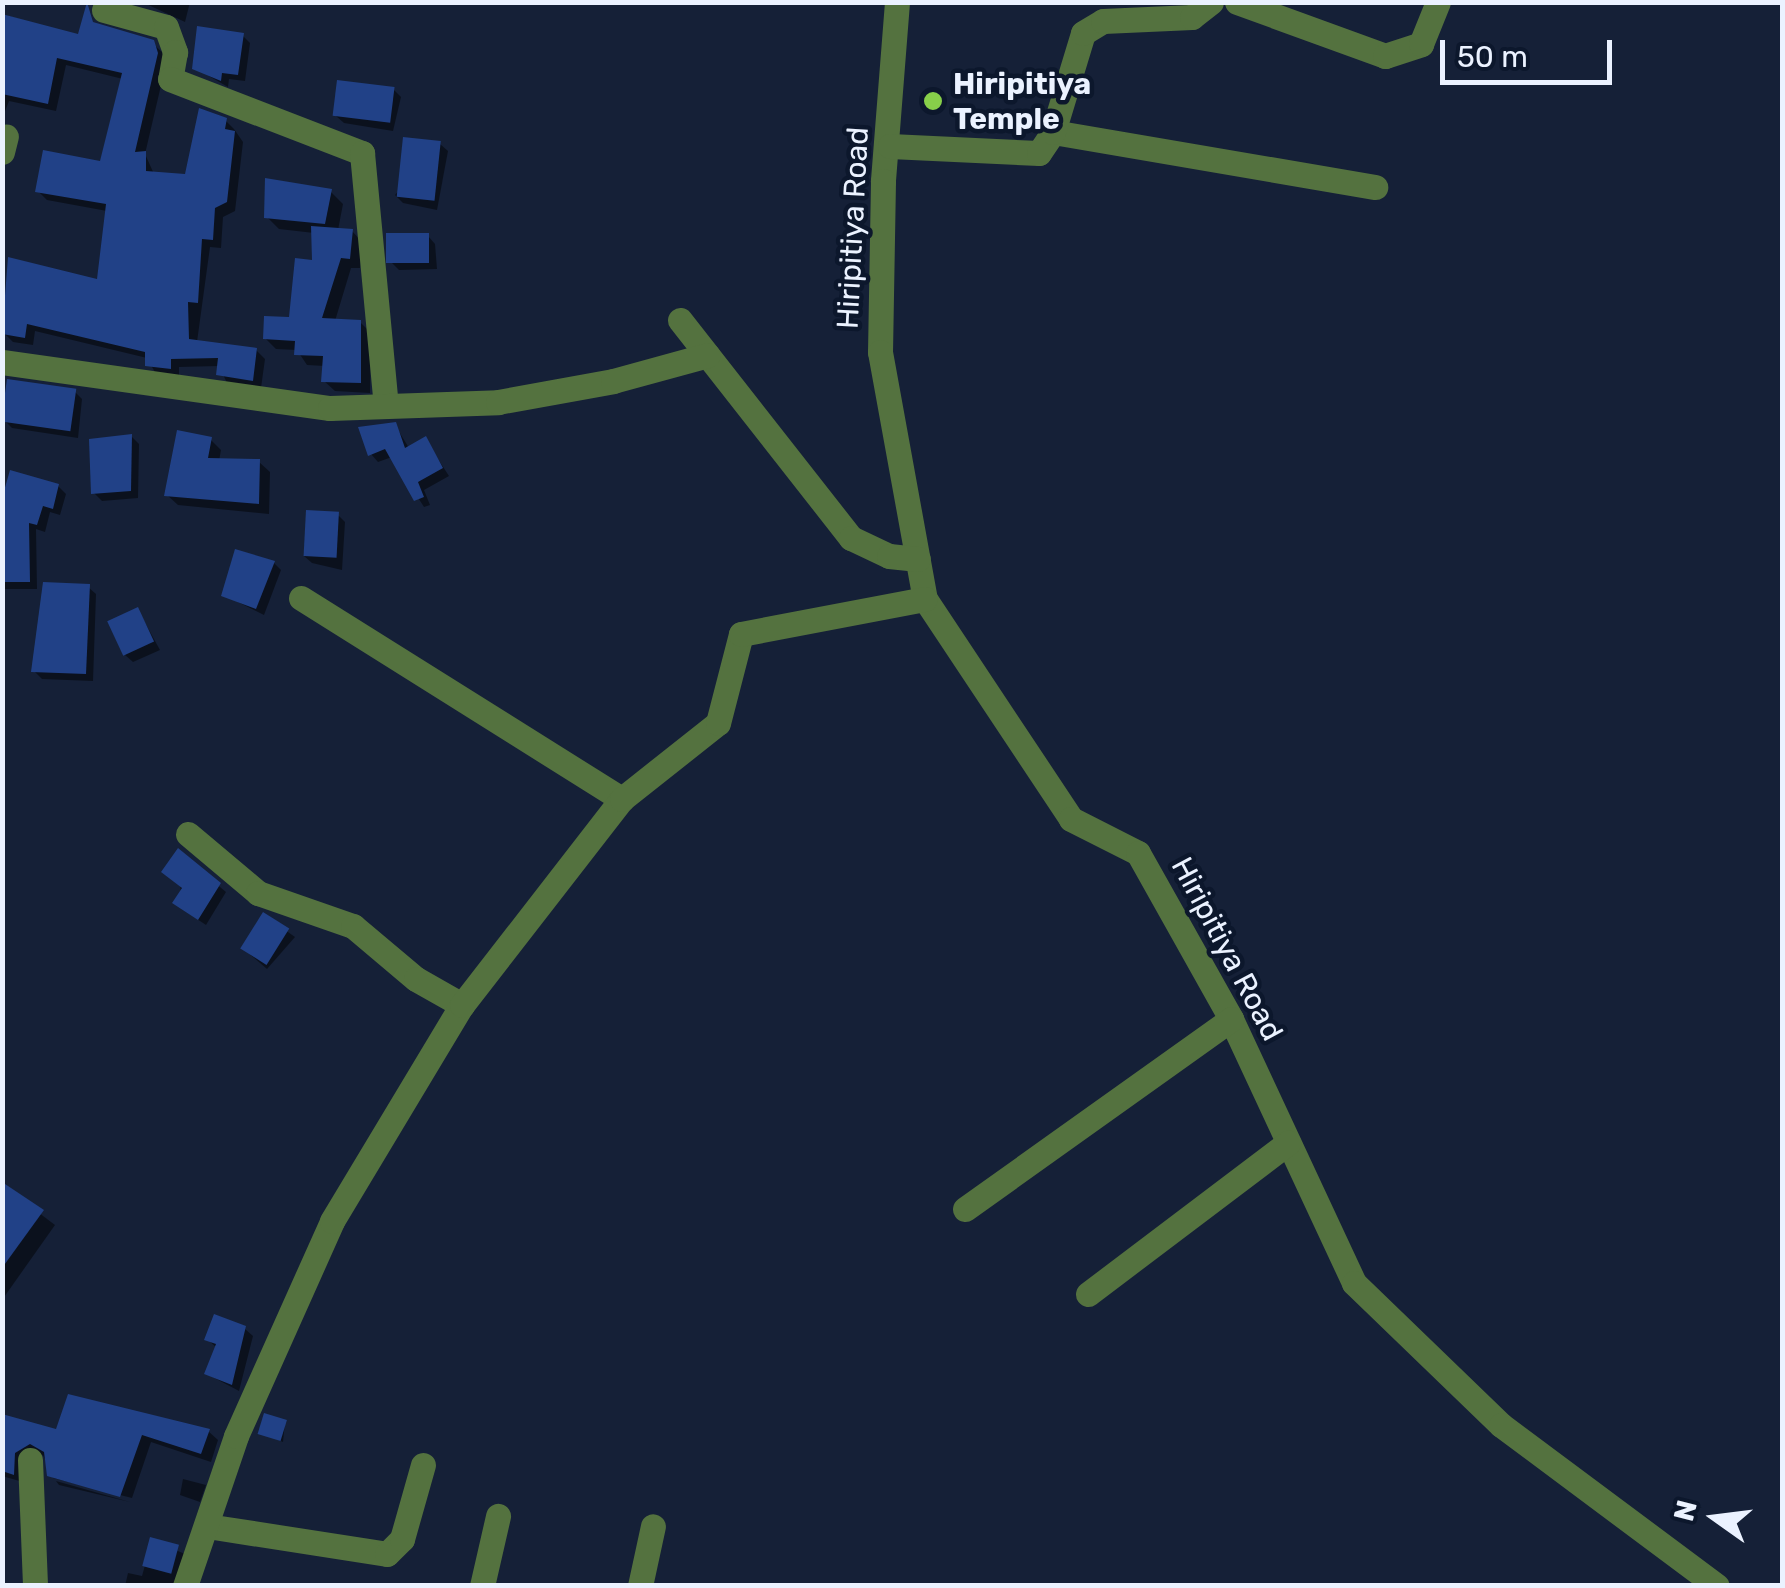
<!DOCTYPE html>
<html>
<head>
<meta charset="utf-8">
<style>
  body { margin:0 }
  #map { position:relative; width:1785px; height:1588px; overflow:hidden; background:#152037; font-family:Rubik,sans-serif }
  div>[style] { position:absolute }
  .shadow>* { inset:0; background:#0007 }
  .building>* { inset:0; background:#214187; transform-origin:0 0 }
  .minor>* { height:25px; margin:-12.5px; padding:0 12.5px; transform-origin:12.5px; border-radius:12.5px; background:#54723f }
  .dots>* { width:28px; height:28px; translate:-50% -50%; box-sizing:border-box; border:5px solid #0c172c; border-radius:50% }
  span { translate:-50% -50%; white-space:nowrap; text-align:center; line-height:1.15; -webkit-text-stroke:9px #0c172c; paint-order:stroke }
  .poi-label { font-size:30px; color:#ebf2ff; font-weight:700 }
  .left { translate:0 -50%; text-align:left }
  .street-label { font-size:30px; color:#ebf2ff }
  .frame { position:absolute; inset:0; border:5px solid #ebf2ff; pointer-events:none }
  .north { position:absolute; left:1665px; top:1468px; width:100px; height:100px; -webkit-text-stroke:8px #0c172c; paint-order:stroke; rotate:284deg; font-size:28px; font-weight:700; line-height:40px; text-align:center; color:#ebf2ff }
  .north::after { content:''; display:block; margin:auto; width:35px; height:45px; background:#ebf2ff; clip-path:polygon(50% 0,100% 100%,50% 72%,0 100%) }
  .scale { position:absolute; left:1440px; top:40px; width:172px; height:45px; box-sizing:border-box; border:5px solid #ebf2ff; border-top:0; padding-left:12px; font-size:30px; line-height:35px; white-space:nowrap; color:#ebf2ff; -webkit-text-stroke:8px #0c172c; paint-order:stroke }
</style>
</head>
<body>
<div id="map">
  <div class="shadow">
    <div style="clip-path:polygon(142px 2px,190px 2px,185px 22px)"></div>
    <div style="clip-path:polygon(2px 14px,79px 37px,98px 28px,152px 43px,162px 52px,166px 64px,145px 154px,154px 174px,187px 177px,225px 120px,234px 129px,243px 142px,235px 211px,223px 217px,221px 248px,210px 247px,197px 342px,256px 350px,265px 359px,261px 388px,227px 383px,219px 366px,179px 367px,179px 377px,156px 374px,147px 358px,35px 331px,33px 345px,13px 342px,4px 333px,10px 260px,100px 282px,107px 211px,47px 200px,38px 191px,102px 164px,123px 79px,66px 65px,56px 111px,9px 101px,2px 119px)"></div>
    <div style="clip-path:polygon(242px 35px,250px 43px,245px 81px,229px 79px,228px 87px,195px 68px)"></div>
    <div style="clip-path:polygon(393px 89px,401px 97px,393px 131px,344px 123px,336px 116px)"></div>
    <div style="clip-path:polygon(440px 144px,448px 151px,437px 210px,403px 203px,395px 195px)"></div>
    <div style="clip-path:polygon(330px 191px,343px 204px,338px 230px,352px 231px,362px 242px,360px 268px,351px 268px,335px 321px,360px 322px,371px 333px,370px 393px,335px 391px,324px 381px,325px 366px,307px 365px,297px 350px,276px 349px,265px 338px,292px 319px,314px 263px,314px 233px,279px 229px,267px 217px)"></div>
    <div style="clip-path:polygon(428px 236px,435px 244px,437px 269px,399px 270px,391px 262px)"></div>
    <div style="clip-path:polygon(74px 391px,82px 399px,78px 438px,12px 428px,4px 420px)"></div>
    <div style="clip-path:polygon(395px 425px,409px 448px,425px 439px,449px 476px,424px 490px,430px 505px,424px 507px,392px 457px,378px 462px,371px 454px)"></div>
    <div style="clip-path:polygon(131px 436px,139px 444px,138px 498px,102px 501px,94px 493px)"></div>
    <div style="clip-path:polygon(211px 440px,221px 450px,219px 461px,259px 462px,270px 472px,269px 514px,178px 505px,167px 495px)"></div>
    <div style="clip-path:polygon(58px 486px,66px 494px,60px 515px,50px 512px,45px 532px,36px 529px,37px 589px,2px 589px,2px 507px)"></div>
    <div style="clip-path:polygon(338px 515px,345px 522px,342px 570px,312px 563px,304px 556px)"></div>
    <div style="clip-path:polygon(274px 563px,281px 570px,264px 615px,224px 595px)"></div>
    <div style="clip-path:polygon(88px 587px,96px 594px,93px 681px,42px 679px,34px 671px)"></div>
    <div style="clip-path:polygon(138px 610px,160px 650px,133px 662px,125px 655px)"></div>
    <div style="clip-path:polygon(178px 852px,226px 892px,206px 925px,182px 909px)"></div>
    <div style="clip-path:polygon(264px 915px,295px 937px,267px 969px,246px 951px)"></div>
    <div style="clip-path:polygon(2px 1185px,55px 1225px,2px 1300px)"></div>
    <div style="clip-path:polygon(245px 1329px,253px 1336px,239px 1391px,207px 1374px,217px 1348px,207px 1339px)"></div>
    <div style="clip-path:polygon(2px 1420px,58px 1432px,208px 1431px,218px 1440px,211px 1462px,151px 1442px,132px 1498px,53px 1478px,43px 1455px,25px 1461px,23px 1482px,2px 1476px)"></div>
    <div style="clip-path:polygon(285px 1422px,283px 1442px,259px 1432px)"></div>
    <div style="clip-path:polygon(183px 1479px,206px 1485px,200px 1502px,180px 1495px)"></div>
    <div style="clip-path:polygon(56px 1481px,130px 1502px,59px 1485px)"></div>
    <div style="clip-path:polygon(152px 1540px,185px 1554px,179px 1586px,125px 1586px,128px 1573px,142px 1576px)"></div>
  </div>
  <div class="building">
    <div style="clip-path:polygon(87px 2px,93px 22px,154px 40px,158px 53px,135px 152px,146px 151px,146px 171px,185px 174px,199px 108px,227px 118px,225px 129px,235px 131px,227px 202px,215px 208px,213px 240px,202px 239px,198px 303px,188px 302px,189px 339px,257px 348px,253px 381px,216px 375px,218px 358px,171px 359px,171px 369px,145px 366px,145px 352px,27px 324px,25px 338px,2px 334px,8px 257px,97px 279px,106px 204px,35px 192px,43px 150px,100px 161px,122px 73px,57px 58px,48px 104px,2px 94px,2px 14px,78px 34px)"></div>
    <div style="clip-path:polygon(197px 26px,244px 33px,238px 75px,222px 73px,221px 81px,192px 69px)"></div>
    <div style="left:337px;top:80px;width:58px;height:36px;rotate:7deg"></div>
    <div style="left:403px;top:137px;width:38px;height:60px;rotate:6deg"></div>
    <div style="clip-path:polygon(265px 178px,332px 189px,325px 224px,264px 218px)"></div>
    <div style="clip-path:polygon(311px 226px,353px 229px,350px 259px,341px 258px,322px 318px,361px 320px,361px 383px,321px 382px,323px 356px,294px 355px,295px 341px,263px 339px,264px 316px,289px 317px,295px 258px,312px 260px)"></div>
    <div style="left:386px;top:233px;width:43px;height:30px"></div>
    <div style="left:7px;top:379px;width:70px;height:43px;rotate:8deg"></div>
    <div style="clip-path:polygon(396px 422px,405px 448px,426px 436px,443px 468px,418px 482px,424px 497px,414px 501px,385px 449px,368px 456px,358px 427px)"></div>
    <div style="clip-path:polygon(177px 430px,212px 437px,208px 458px,260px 459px,259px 504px,164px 496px)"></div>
    <div style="clip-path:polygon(132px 434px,131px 491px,91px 494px,89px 439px)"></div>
    <div style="clip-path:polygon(10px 470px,59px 484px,53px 509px,43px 506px,37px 525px,29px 523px,30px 582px,2px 582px,2px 498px)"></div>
    <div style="left:306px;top:510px;width:33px;height:46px;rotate:3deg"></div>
    <div style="clip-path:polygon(235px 549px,275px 561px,256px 609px,221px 596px)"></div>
    <div style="clip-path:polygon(43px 582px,90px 584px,86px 674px,31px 672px)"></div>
    <div style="left:138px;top:607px;width:38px;height:34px;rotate:65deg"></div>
    <div style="clip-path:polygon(178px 848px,221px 883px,198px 920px,172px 903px,182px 888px,161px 872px)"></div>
    <div style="left:263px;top:912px;width:31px;height:43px;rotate:32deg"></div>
    <div style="clip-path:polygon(2px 1182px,44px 1210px,2px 1268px)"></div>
    <div style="clip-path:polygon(214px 1314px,246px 1326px,232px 1385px,204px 1374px,216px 1344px,204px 1340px)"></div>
    <div style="clip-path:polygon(68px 1394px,210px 1429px,201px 1454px,142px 1435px,120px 1497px,47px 1476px,44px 1452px,30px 1444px,15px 1453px,14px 1475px,2px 1471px,2px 1414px,56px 1429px)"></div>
    <div style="left:264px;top:1413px;width:24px;height:22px;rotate:17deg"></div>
    <div style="left:150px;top:1537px;width:30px;height:30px;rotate:15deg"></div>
  </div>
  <div class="minor">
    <div style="left:897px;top:2px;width:180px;rotate:94.5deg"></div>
    <div style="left:883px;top:181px;width:171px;rotate:91deg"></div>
    <div style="left:880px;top:352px;width:251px;rotate:79.7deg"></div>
    <div style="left:925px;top:599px;width:264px;rotate:56.4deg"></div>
    <div style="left:1071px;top:819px;width:75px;rotate:26.9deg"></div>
    <div style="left:1138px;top:853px;width:190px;rotate:60.7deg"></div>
    <div style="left:1231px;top:1019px;width:291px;rotate:65deg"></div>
    <div style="left:1354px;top:1283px;width:204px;rotate:44deg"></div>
    <div style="left:1501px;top:1425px;width:269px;rotate:36.7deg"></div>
    <div style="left:1237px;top:2px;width:158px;rotate:20deg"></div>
    <div style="left:1385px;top:56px;width:38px;rotate:-18deg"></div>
    <div style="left:1421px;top:44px;width:45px;rotate:-68deg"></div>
    <div style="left:104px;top:10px;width:64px;rotate:15.3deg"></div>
    <div style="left:166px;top:27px;width:27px;rotate:70deg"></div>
    <div style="left:175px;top:52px;width:27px;rotate:100deg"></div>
    <div style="left:170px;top:79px;width:206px;rotate:21.1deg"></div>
    <div style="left:362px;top:153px;width:254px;rotate:84.6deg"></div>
    <div style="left:1053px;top:132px;width:327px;rotate:9.7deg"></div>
    <div style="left:890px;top:146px;width:149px;rotate:2.7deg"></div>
    <div style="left:1039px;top:153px;width:25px;rotate:-56deg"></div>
    <div style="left:1053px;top:132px;width:103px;rotate:-73.1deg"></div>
    <div style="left:1083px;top:33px;width:23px;rotate:-31deg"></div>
    <div style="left:1103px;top:21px;width:89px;rotate:-2.6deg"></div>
    <div style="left:1192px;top:17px;width:24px;rotate:-38deg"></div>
    <div style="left:2px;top:152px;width:16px;rotate:-76deg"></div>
    <div style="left:680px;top:320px;width:277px;rotate:51.9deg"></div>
    <div style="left:851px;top:538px;width:42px;rotate:25.3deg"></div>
    <div style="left:889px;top:556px;width:29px;rotate:6deg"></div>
    <div style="left:2px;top:362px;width:331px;rotate:8deg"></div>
    <div style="left:330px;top:408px;width:168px;rotate:-2deg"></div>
    <div style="left:498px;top:402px;width:117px;rotate:-10.3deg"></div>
    <div style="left:613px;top:381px;width:98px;rotate:-15.3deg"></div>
    <div style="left:301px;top:598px;width:379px;rotate:32.1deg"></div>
    <div style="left:188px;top:834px;width:92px;rotate:40.1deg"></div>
    <div style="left:258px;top:893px;width:101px;rotate:19.2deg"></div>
    <div style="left:353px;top:926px;width:82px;rotate:40.1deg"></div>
    <div style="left:416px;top:979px;width:53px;rotate:29.5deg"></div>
    <div style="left:965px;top:1209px;width:327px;rotate:-35.5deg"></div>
    <div style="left:1088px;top:1294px;width:251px;rotate:-37.1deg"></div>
    <div style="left:30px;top:1460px;width:126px;rotate:87.7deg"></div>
    <div style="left:207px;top:1526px;width:182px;rotate:8.8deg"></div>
    <div style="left:387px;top:1554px;width:21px;rotate:-45deg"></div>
    <div style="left:402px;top:1539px;width:77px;rotate:-74.2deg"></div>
    <div style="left:185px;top:1586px;width:158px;rotate:-71.2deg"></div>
    <div style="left:236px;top:1436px;width:235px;rotate:-65.9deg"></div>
    <div style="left:332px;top:1221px;width:252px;rotate:-59deg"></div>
    <div style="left:462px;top:1005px;width:261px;rotate:-52.2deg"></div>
    <div style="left:622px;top:799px;width:122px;rotate:-38.4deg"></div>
    <div style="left:718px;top:723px;width:92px;rotate:-75.5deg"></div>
    <div style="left:741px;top:634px;width:187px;rotate:-10.8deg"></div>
    <div style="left:482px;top:1586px;width:72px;rotate:-77.1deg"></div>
    <div style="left:640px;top:1586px;width:61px;rotate:-77.8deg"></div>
  </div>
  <div class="dots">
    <div style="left:933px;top:101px;background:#87cf4a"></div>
  </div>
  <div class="poi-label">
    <span class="left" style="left:953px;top:101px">Hiripitiya<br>Temple</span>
  </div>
  <div class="street-label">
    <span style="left:853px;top:228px;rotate:-87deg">Hiripitiya Road</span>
    <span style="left:1227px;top:949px;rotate:62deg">Hiripitiya Road</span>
  </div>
  <div class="frame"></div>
  <div class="north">N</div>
  <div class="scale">50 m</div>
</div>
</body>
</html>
